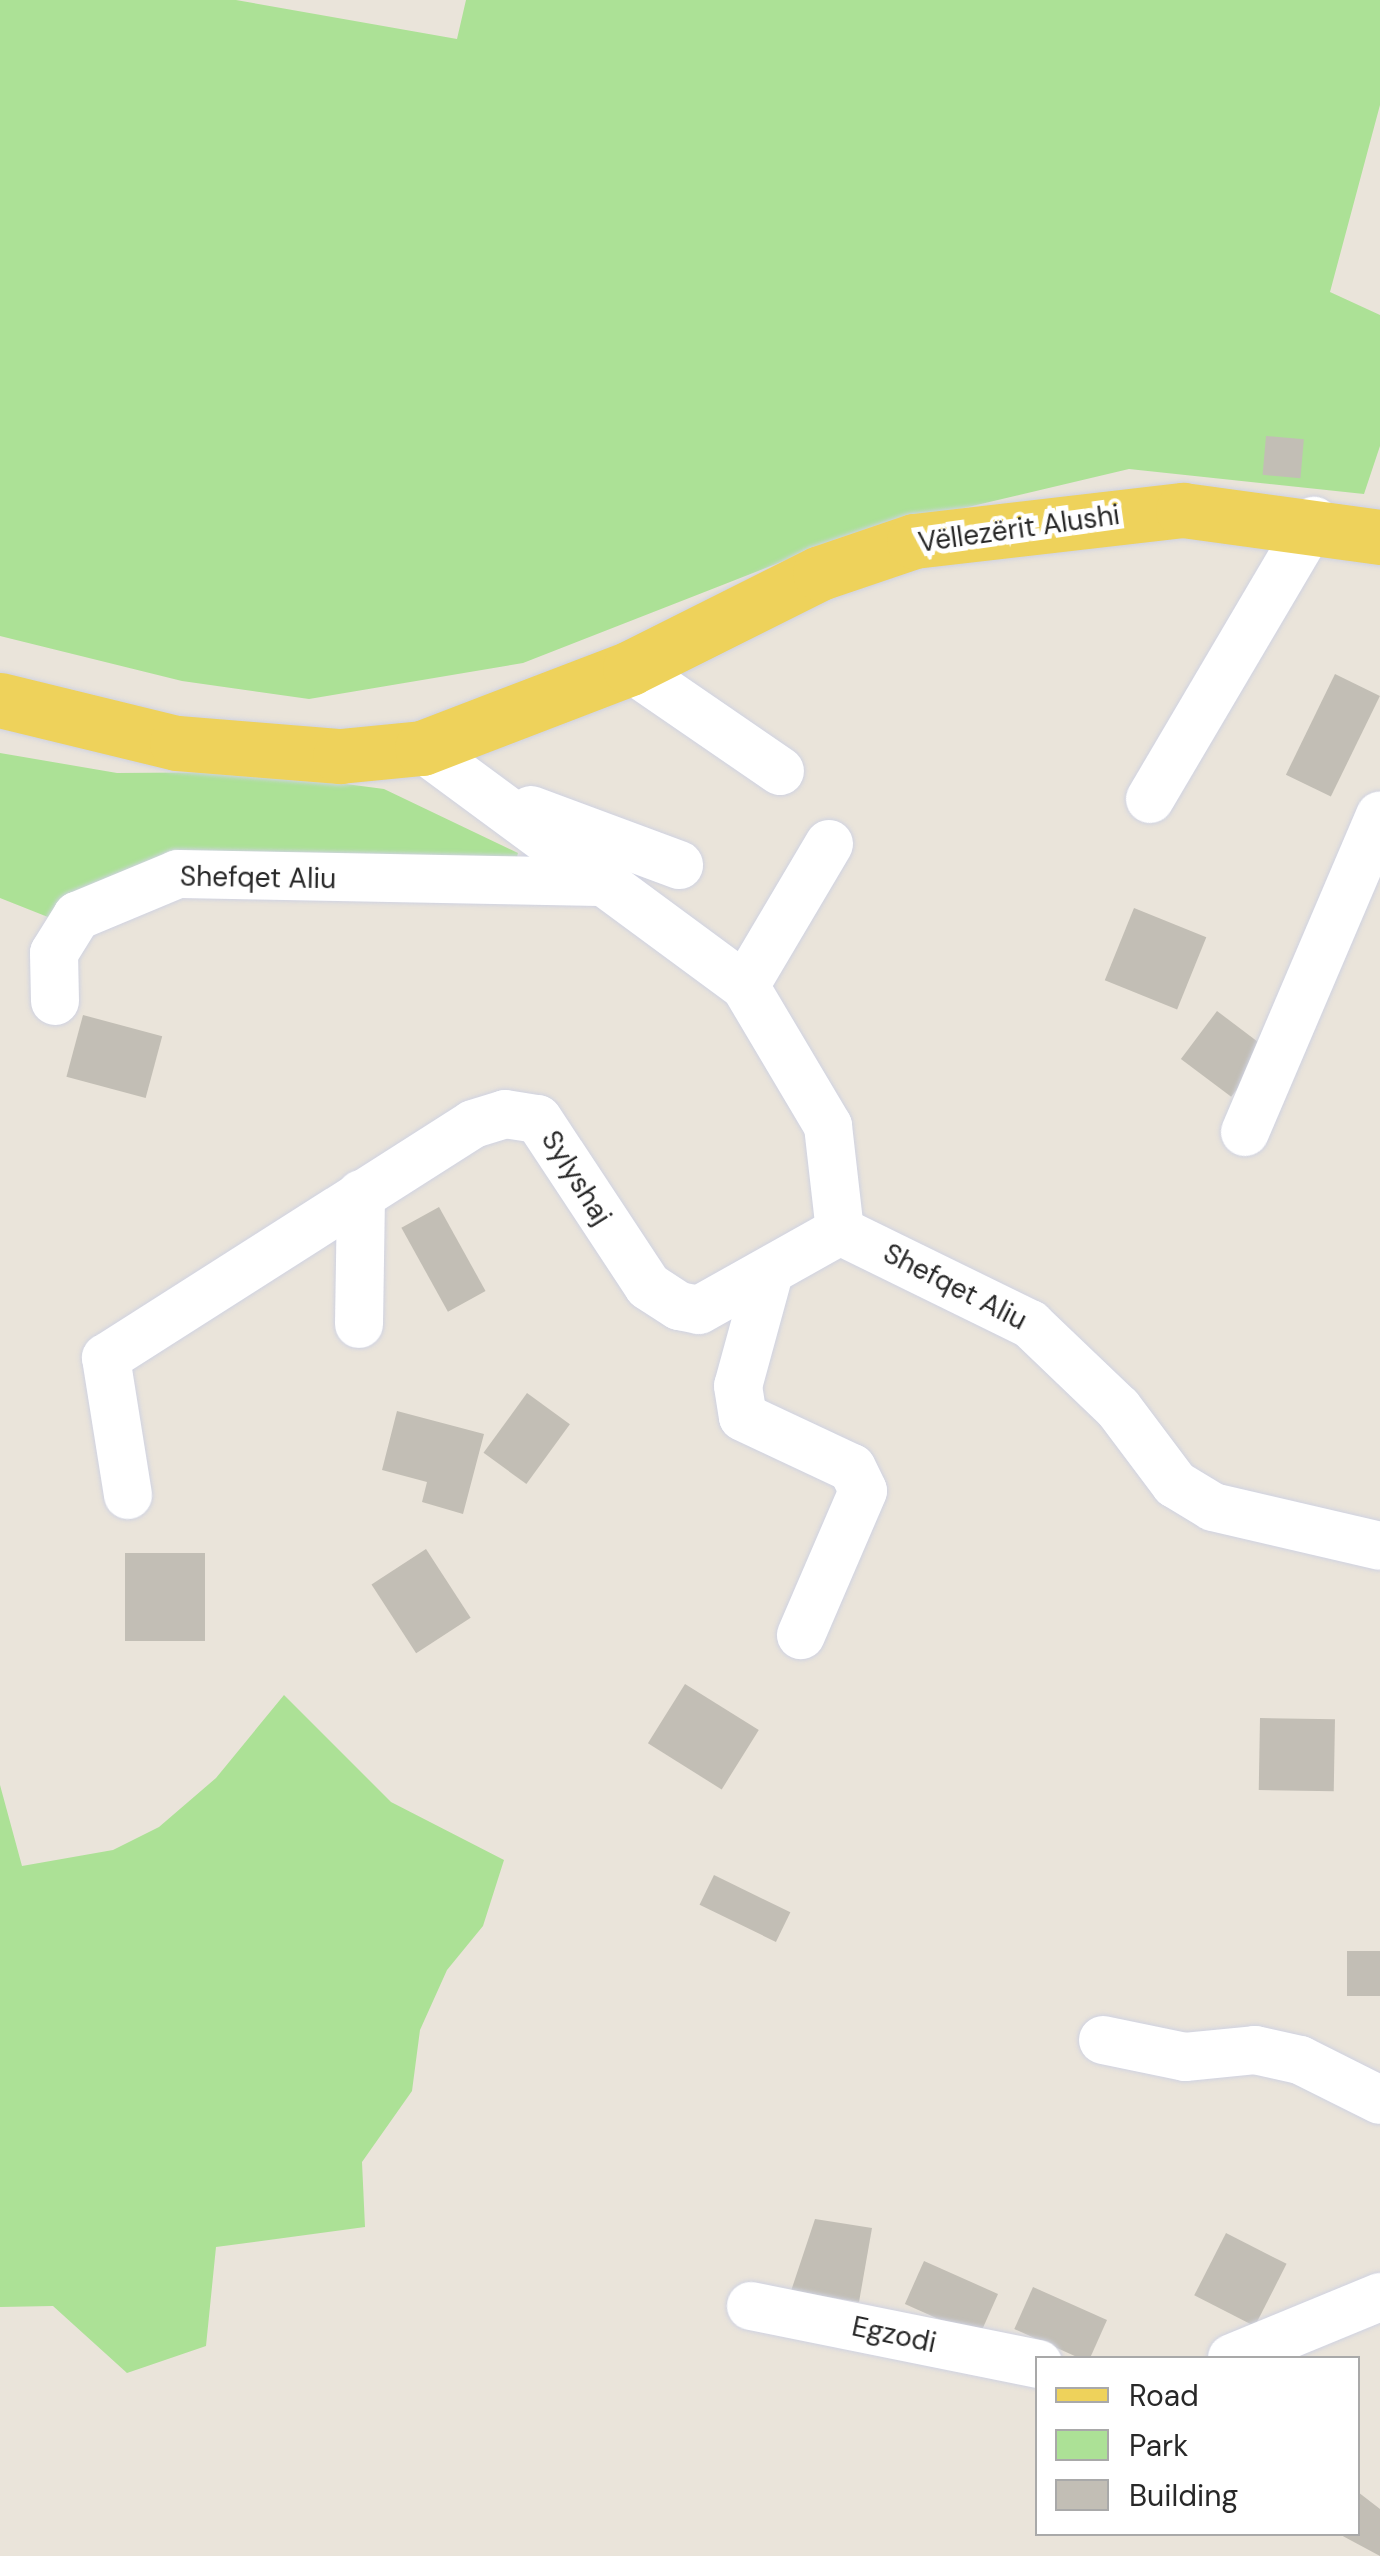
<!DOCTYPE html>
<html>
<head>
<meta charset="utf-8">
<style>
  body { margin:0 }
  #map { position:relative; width:1380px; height:2556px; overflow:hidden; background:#eae4da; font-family:"DM Sans",sans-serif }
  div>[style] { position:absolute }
  .green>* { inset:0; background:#ace196 }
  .building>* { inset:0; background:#c2beb5; transform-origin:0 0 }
  .roads { filter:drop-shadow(0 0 2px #cfd2e1) drop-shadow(0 0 2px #cfd2e1) }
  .minor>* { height:48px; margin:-24px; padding:0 24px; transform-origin:24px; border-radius:24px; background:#fff }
  .major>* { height:55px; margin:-27.5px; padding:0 27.5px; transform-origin:27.5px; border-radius:27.5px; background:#eed25b }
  span { translate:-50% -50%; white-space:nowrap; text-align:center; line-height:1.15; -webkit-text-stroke:10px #fff; paint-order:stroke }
  .street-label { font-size:28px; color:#282828 }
  .legend { position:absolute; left:1035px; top:2356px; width:325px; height:180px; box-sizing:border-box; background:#fff; border:2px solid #a9a9a9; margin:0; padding:12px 18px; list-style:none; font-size:30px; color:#282828 }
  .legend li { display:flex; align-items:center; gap:20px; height:50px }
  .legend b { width:50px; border:2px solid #a9a9a9 }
</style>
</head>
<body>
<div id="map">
  <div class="green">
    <div style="clip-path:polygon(0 0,236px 0,457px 39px,466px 0,1380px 0,1380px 105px,1330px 292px,1380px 315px,1380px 446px,1364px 494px,1129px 469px,850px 535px,523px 663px,309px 699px,182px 681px,0 636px)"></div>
    <div style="clip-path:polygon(0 753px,117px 773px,255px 772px,384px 789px,518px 853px,511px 880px,174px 867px,63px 923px,0 898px)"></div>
    <div style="clip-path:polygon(284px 1695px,391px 1802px,504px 1860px,483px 1926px,447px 1970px,420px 2030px,412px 2091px,362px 2162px,365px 2227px,216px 2247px,206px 2346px,127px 2373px,53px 2306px,0 2307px,0 1785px,22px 1866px,113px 1850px,159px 1827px,216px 1778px)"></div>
  </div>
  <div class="building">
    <div style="left:1266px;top:436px;width:38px;height:39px;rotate:5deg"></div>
    <div style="left:1335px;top:674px;width:50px;height:112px;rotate:26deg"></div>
    <div style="left:1134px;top:908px;width:78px;height:78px;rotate:22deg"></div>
    <div style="left:1217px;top:1011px;width:63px;height:60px;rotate:37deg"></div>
    <div style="left:83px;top:1015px;width:82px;height:64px;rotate:15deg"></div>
    <div style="left:439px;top:1207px;width:96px;height:43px;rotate:61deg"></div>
    <div style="left:527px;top:1393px;width:53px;height:74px;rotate:36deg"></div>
    <div style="clip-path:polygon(397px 1411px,484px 1434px,463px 1514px,422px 1502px,427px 1482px,382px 1470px)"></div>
    <div style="left:426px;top:1549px;width:82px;height:65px;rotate:57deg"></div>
    <div style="left:125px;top:1553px;width:80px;height:88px"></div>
    <div style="left:685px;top:1684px;width:87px;height:70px;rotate:32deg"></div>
    <div style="left:1260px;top:1718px;width:75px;height:72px;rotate:1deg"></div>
    <div style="left:714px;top:1875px;width:85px;height:33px;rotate:26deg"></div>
    <div style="left:1347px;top:1951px;width:33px;height:45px"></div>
    <div style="clip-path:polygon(815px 2219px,872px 2228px,859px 2302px,791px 2291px)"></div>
    <div style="left:1226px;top:2233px;width:68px;height:70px;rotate:27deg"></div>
    <div style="left:924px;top:2261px;width:81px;height:47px;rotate:24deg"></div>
    <div style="left:1033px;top:2287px;width:81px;height:46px;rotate:24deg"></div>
    <div style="clip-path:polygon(1358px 2492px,1380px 2509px,1380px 2556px,1339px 2534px,1358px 2534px)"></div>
  </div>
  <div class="roads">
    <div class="minor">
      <div style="left:630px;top:668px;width:182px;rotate:34.5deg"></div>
      <div style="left:422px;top:748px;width:401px;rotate:36.4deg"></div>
      <div style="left:745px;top:986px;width:163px;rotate:59.3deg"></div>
      <div style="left:828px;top:1126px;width:106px;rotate:83.5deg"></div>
      <div style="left:1150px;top:799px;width:323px;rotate:-59.5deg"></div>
      <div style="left:531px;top:810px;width:158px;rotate:20.4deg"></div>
      <div style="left:745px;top:986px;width:165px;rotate:-59.4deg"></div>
      <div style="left:55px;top:1001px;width:48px;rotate:-91.2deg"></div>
      <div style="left:54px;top:953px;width:44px;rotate:-58.1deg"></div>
      <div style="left:77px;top:916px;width:109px;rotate:-22.6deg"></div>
      <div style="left:178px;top:874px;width:423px;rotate:1.1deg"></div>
      <div style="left:1245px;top:1132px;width:344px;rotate:-66.9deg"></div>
      <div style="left:840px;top:1231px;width:212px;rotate:26.1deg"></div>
      <div style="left:1030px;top:1324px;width:122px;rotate:43.7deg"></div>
      <div style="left:1118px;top:1408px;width:95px;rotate:53.1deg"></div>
      <div style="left:1175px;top:1484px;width:44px;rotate:31.2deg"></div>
      <div style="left:1213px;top:1507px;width:171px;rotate:13.1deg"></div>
      <div style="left:769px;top:1273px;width:117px;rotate:105.3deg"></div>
      <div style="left:738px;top:1386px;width:31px;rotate:81deg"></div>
      <div style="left:743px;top:1417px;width:120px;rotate:25.1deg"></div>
      <div style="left:852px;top:1468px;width:25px;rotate:64deg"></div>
      <div style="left:863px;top:1491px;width:157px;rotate:113.3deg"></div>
      <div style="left:359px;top:1324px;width:130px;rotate:-89.1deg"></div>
      <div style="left:128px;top:1495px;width:139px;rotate:-99.1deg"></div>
      <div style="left:106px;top:1358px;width:435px;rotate:-32.5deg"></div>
      <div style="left:473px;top:1124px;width:34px;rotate:-17deg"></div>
      <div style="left:505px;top:1114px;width:33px;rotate:9deg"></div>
      <div style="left:538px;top:1119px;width:200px;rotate:56.6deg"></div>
      <div style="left:648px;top:1286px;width:37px;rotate:33deg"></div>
      <div style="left:679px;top:1306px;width:20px;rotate:11deg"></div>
      <div style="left:699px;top:1310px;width:162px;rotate:-29.3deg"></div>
      <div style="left:1103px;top:2040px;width:84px;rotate:11.7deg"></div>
      <div style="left:1185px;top:2057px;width:70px;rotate:-5.7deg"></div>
      <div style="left:1255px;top:2050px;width:46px;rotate:12.5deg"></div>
      <div style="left:1300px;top:2060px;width:89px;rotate:26.6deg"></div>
      <div style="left:751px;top:2306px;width:293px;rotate:11.4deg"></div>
      <div style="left:1232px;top:2358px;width:160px;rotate:-22.4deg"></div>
    </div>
    <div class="major">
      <div style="left:0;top:700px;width:182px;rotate:13.7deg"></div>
      <div style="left:177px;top:743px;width:164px;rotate:4.6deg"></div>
      <div style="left:340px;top:756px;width:82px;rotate:-5.6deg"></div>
      <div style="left:422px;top:748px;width:223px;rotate:-21deg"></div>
      <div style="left:630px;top:668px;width:212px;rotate:-26.6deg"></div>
      <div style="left:820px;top:573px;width:99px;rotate:-18.8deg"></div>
      <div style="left:914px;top:541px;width:271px;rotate:-6.6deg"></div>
      <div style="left:1183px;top:510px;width:199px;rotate:7.8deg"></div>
    </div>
  </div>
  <div class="street-label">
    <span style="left:1019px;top:529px;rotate:-8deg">Vëllezërit Alushi</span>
    <span style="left:258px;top:878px;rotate:1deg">Shefqet Aliu</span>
    <span style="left:576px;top:1178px;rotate:58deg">Sylyshaj</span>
    <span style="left:955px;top:1287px;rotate:27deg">Shefqet Aliu</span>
    <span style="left:894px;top:2335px;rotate:12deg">Egzodi</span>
  </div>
  <ul class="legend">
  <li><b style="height:12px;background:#eed25b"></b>Road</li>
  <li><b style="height:28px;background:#ace196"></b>Park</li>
  <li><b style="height:28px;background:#c2beb5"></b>Building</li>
  </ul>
</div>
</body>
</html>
